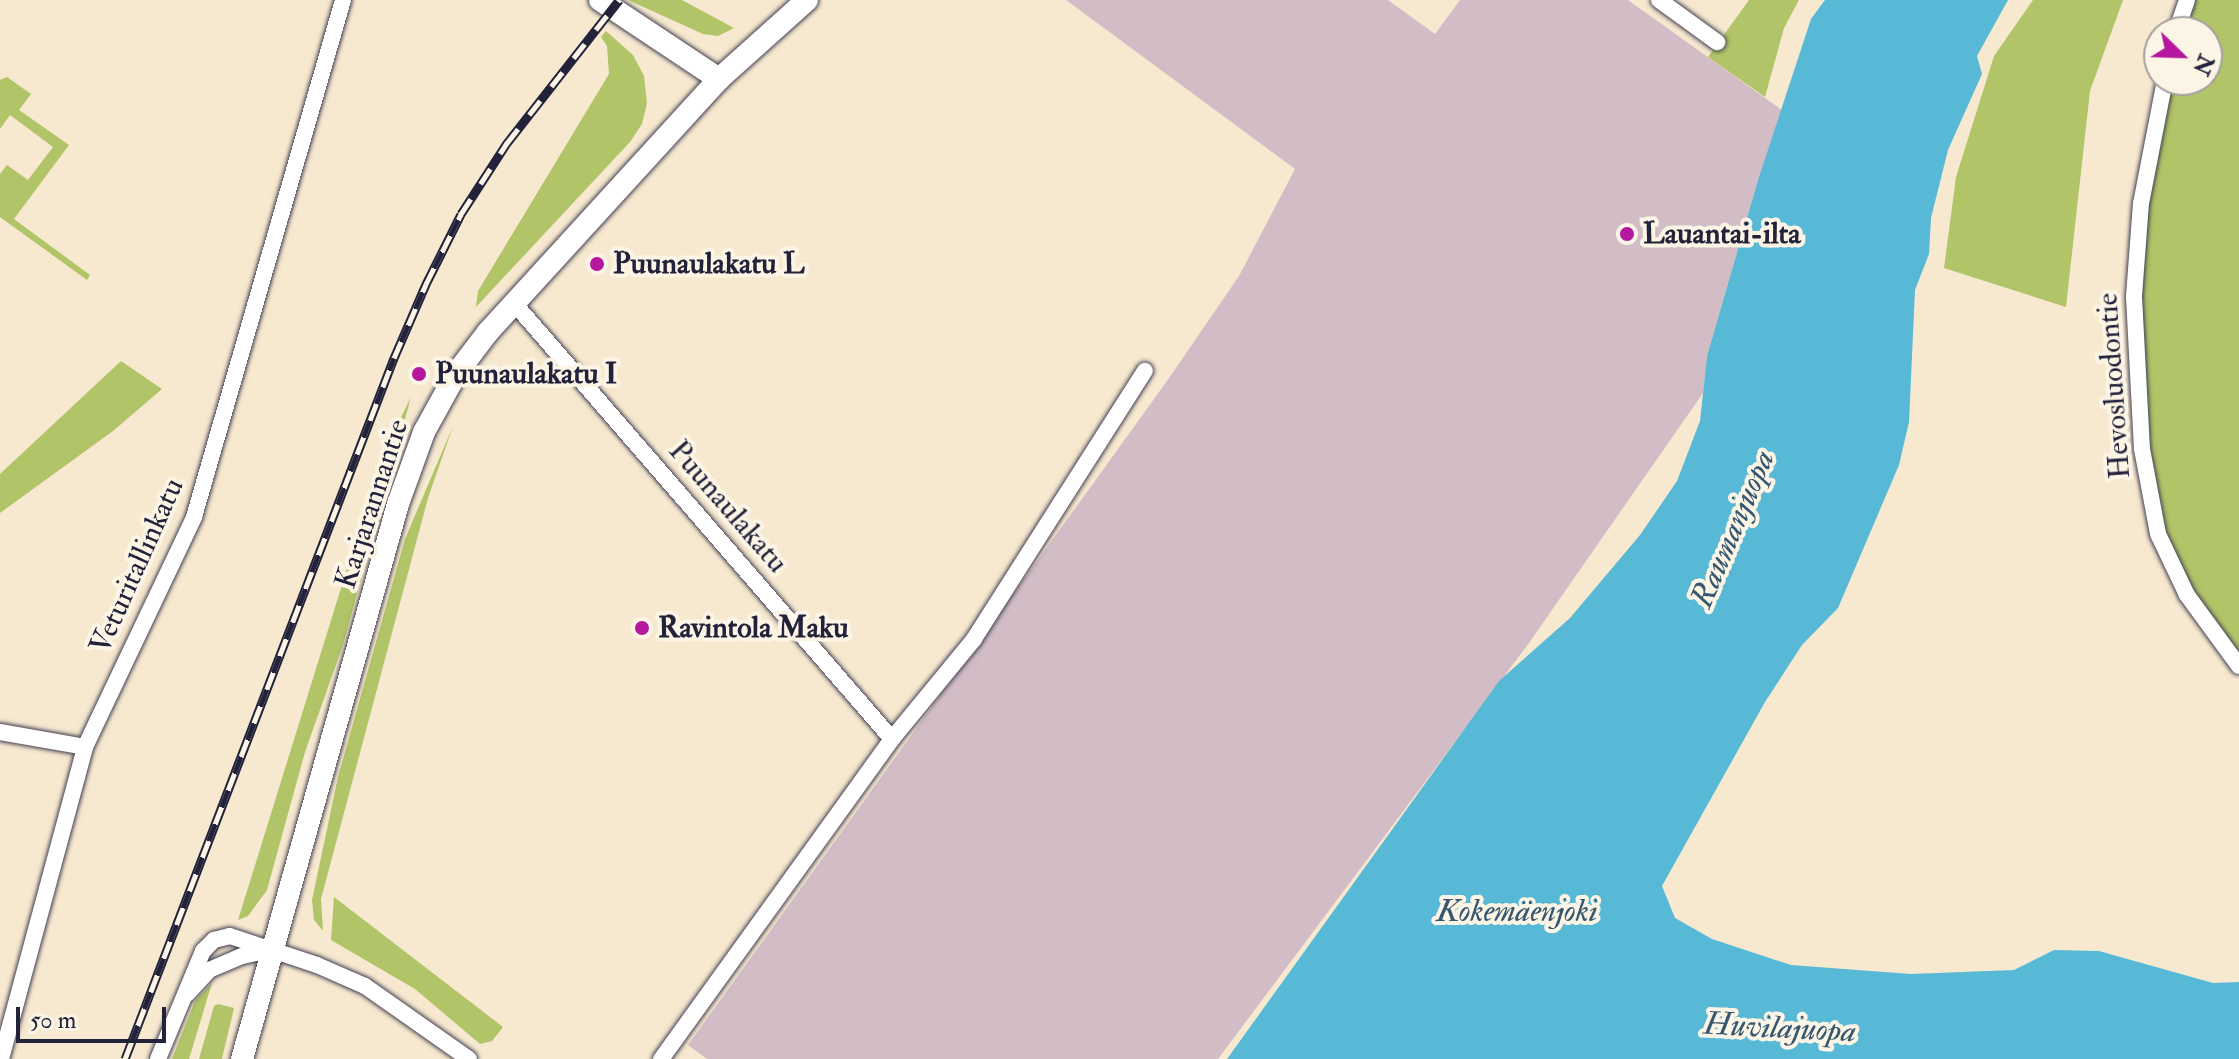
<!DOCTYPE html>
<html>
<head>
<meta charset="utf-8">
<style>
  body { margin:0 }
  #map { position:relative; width:2239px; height:1059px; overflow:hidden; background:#f7e8d0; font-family:"IM FELL Double Pica",serif }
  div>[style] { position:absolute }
  .industrial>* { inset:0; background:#d2bdc6 }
  .green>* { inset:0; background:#b1c467 }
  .water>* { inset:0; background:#58b9d6 }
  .roads { filter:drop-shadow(0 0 2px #424051) drop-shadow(0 0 2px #424051) }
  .street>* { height:16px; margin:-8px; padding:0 8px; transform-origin:8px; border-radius:8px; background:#fff }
  .secondary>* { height:22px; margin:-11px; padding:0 11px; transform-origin:11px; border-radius:11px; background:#fff }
  .rail>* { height:9px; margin-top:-4.5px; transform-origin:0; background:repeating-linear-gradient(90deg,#fcf5e5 0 18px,#22223b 0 36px); box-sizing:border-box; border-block:2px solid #22223b }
  .dots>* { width:22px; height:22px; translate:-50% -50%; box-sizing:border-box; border:4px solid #fcf5e5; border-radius:50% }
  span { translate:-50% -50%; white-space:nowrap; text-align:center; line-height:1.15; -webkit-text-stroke:8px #fcf5e5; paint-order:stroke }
  .poi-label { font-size:30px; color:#22223b; font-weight:700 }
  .left { translate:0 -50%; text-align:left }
  .street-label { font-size:30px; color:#22223b }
  .water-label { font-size:32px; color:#355771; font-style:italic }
  .north { position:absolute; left:2143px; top:16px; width:80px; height:80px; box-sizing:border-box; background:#fcf5e5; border:2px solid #a5a1a1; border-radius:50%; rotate:113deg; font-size:22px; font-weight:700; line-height:32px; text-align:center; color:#22223b }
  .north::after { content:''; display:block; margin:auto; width:28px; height:36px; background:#b5179e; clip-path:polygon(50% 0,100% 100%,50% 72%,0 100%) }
  .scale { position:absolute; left:16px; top:1007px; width:150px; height:36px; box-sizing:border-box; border:4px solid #22223b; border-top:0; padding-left:10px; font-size:24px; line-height:28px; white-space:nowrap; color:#22223b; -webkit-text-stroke:6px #fcf5e5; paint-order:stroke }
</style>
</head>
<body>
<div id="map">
  <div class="industrial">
    <div style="clip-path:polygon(1066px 0,1388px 0,1435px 34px,1460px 0,1628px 0,1783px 111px,1758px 180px,1707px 356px,1703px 393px,1529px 643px,1218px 1059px,707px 1059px,688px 1045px,1167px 381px,1239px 276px,1295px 169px)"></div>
  </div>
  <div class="green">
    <div style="clip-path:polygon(628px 0,682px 0,734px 28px,718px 36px,703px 34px)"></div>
    <div style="clip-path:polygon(1749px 0,1799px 0,1784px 28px,1765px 97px,1708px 57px)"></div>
    <div style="clip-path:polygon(2033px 0,2123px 0,2090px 91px,2066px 307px,1944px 268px,1956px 177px,1994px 56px)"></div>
    <div style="clip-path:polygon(2187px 0,2239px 0,2239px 666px,2158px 534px,2142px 449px,2141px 203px,2165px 80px,2207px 80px,2207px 32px,2176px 32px)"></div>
    <div style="clip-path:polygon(606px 31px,633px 55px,644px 76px,647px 103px,642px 124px,630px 142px,476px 307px,478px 291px,609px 74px,607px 46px,601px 37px)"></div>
    <div style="clip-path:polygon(7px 77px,31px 94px,19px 110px,69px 145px,14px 219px,90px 275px,87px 280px,0 217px,0 174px,7px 165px,28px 180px,53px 147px,10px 115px,0 129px,0 80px)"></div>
    <div style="clip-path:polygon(121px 361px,162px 389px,113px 431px,0 513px,0 474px)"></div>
    <div style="clip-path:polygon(411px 397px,343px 645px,305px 752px,267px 890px,248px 916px,238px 920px,382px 456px)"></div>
    <div style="clip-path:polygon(453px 426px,428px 498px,321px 899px,323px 931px,314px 920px,312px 900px,338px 777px,405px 539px)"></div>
    <div style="clip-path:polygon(334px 897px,503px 1027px,492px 1041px,480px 1044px,415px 989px,331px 940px)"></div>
    <div style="clip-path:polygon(212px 983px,189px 1059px,172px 1059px,195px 1001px)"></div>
    <div style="clip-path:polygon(218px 1004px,234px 1008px,222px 1059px,199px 1059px,214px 1006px)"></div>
  </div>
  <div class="water">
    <div style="clip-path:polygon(1825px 0,2008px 0,1977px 56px,1982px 74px,1948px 150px,1931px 218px,1929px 254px,1915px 290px,1909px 422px,1899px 465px,1838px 608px,1802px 645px,1765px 702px,1662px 886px,1675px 918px,1712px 939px,1791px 965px,1911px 974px,2014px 970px,2054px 950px,2099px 951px,2213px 983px,2239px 982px,2239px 1059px,1227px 1059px,1499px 681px,1570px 618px,1640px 535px,1677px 481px,1700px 421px,1707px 356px,1758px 180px,1811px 19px)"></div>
  </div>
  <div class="roads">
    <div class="street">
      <div style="left:1659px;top:0;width:72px;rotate:35.9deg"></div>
      <div style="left:2176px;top:32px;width:34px;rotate:-71deg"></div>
      <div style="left:2165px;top:80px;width:125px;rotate:101deg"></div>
      <div style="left:2141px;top:203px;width:94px;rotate:94.3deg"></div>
      <div style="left:2134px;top:297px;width:152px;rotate:87deg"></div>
      <div style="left:2142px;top:449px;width:86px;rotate:79.3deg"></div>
      <div style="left:2158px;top:534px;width:68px;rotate:64.6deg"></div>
      <div style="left:2187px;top:595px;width:88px;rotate:53.8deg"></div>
      <div style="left:514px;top:303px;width:577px;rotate:49.08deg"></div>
      <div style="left:892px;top:739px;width:395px;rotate:125.8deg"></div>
      <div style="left:0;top:732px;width:86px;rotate:10deg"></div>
      <div style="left:892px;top:739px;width:129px;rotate:-50.6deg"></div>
      <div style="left:974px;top:639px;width:318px;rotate:-57.5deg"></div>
      <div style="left:187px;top:994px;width:33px;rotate:-47deg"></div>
      <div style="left:209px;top:970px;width:36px;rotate:-23deg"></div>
      <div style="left:242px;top:956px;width:29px;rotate:-12deg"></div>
      <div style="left:1px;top:1059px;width:323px;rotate:-74.9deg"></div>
      <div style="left:85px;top:747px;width:255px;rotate:-64.6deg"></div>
      <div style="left:194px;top:517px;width:538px;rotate:-73.92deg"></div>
      <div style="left:158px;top:1059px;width:117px;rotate:-67.4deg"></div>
      <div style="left:203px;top:951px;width:16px;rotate:-45deg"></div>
      <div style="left:214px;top:940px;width:16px;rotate:-14deg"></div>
      <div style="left:230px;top:936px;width:92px;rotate:18.4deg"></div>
      <div style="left:317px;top:965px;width:52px;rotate:23.6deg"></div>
      <div style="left:365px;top:986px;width:127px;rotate:35.1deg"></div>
    </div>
    <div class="secondary">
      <div style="left:600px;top:0;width:143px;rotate:33.6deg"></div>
      <div style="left:242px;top:1059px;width:577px;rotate:-74.3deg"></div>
      <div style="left:398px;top:504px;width:77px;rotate:-70.1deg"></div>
      <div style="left:424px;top:432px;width:66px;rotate:-61.1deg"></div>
      <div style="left:456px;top:374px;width:53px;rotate:-52.7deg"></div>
      <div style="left:488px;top:332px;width:343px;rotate:-47.6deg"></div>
      <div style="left:719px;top:79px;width:118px;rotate:-41.9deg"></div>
    </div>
  </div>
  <div class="rail">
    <div style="left:125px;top:1059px;width:751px;rotate:-69.01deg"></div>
    <div style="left:394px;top:358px;width:81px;rotate:-66.6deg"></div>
    <div style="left:426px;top:284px;width:78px;rotate:-63.4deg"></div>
    <div style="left:461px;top:214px;width:85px;rotate:-57.1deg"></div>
    <div style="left:507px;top:143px;width:182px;rotate:-51.9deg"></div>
  </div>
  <div class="dots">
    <div style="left:1627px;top:234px;background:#b5179e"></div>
    <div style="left:597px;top:264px;background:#b5179e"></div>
    <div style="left:419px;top:374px;background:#b5179e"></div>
    <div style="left:642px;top:628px;background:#b5179e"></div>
  </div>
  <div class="poi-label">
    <span class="left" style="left:1643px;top:234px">Lauantai-ilta</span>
    <span class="left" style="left:613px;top:264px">Puunaulakatu L</span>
    <span class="left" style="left:435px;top:374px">Puunaulakatu I</span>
    <span class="left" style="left:658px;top:628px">Ravintola Maku</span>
  </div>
  <div class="street-label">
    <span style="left:2114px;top:386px;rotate:-94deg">Hevosluodontie</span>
    <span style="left:372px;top:504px;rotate:-72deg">Karjarannantie</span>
    <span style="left:728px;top:507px;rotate:49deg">Puunaulakatu</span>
    <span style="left:137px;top:566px;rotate:-66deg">Veturitallinkatu</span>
  </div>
  <div class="water-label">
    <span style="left:1733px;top:529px;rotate:-67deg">Raumanjuopa</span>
    <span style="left:1517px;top:911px">Kokemäenjoki</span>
    <span style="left:1780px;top:1028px;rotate:3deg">Huvilajuopa</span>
  </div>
  <div class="north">N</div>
  <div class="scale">50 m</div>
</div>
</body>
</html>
